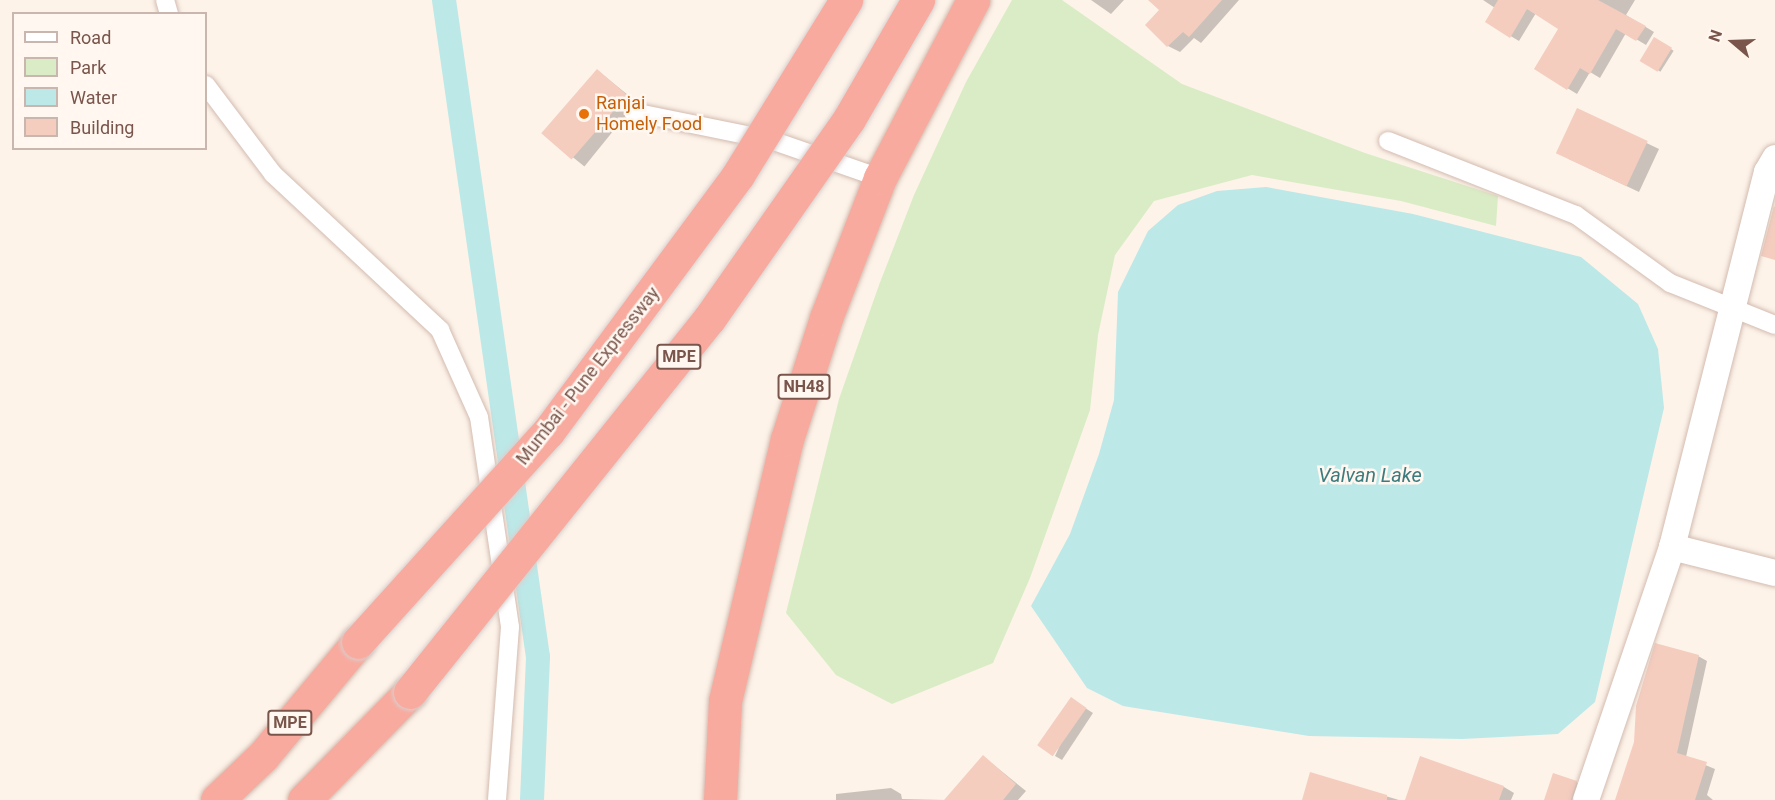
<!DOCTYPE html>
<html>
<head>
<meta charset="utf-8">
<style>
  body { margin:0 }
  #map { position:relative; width:1775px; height:800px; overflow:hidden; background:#fdf3e9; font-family:Roboto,sans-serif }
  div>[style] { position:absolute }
  .green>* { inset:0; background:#daecc6 }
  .water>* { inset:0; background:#bce8e8 }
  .shadow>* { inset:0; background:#0003; transform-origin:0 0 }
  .canal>* { height:24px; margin:-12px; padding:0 12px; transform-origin:12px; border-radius:12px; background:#bce8e8 }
  .building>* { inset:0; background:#f4cdbf; transform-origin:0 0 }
  .roads { filter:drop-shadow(0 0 2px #d3bbb0) drop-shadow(0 0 2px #d3bbb0) }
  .street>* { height:18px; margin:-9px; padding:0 9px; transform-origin:9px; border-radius:9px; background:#fff }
  .secondary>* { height:26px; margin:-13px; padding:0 13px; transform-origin:13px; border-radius:13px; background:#fff }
  .highway>* { height:33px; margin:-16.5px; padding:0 16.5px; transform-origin:16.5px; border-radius:16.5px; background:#f9aa9e }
  .bridges { filter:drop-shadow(0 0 2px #d9cfcd) drop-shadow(0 0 2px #d9cfcd) }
  .highway-bridge>* { height:33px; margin:-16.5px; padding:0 16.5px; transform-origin:16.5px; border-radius:16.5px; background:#f9aa9e }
  .dots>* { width:16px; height:16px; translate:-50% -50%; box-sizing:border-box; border:3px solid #fff7f0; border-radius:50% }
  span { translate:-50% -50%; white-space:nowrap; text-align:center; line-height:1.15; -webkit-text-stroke:5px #fff7f0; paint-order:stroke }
  .shield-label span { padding:2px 4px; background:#fff7f0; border:2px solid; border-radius:4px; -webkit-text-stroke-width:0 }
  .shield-label { font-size:16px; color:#79554b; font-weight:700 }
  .food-label { font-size:18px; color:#c56008 }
  .left { translate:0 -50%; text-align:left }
  .street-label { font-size:18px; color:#79554b }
  .water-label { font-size:20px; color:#3d7c7e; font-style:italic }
  .legend { position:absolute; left:12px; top:12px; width:195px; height:138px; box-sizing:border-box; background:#fff7f0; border:2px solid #c9b6ae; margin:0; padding:8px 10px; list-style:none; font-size:18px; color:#79554b }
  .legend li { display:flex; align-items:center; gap:12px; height:30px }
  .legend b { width:30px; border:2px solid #c9b6ae }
  .north { position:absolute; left:1703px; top:12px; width:60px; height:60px; -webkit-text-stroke:4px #fff7f0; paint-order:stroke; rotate:289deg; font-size:16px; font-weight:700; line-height:24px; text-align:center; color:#79554b }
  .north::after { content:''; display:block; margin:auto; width:21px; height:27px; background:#79554b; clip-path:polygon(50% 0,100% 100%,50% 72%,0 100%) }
</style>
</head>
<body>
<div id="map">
  <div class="green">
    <div style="clip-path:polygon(1012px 0,1062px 0,1182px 84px,1365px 153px,1498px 196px,1496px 226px,1401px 201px,1252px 175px,1154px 201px,1115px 255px,1098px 335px,1090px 410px,1030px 578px,993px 663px,892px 704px,836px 675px,786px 613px,839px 399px,879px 285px,914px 195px,966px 82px)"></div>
  </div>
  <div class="water">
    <div style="clip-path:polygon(1266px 187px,1413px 214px,1581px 257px,1638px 304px,1658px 349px,1664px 408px,1595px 702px,1558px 734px,1462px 739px,1309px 736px,1123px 706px,1087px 688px,1031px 606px,1070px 534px,1099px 454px,1114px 400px,1118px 292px,1148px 231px,1178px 205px,1217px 191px)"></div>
  </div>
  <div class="shadow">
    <div style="clip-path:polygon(1091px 0,1124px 0,1111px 14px)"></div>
    <div style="clip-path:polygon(1150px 0,1239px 0,1201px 43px,1194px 38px,1180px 52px,1168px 46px,1161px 10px)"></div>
    <div style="clip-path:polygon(1483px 0,1635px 0,1626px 15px,1654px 32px,1646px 45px,1626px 33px,1600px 78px,1590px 72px,1577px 94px,1536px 69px,1560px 28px,1536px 13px,1519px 41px,1487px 22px,1495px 8px)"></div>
    <div style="left:1655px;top:39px;width:22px;height:25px;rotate:32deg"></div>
    <div style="left:597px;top:70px;width:51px;height:83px;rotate:39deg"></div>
    <div style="clip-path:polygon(1578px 110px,1659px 149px,1639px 192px,1569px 159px)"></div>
    <div style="clip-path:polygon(1698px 656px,1707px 661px,1686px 757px,1715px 769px,1707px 795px,1713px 800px,1616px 800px)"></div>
    <div style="clip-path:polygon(1079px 704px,1093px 713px,1062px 760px,1055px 756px)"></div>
    <div style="clip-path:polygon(984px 757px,1026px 791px,1018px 800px,836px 800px,836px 794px,891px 788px,901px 794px,902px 799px,946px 800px)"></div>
    <div style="clip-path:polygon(1311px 774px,1399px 800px,1303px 800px)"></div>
    <div style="clip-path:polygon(1576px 782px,1587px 788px,1584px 800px,1546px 800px)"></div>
    <div style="clip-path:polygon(1504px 787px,1514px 793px,1511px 800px,1407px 800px)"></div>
  </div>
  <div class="canal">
    <div style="left:444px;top:0;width:664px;rotate:81.86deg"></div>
    <div style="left:538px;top:657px;width:143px;rotate:92.4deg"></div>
  </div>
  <div class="building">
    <div style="clip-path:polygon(1148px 0,1222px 0,1189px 37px,1183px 32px,1167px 47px,1145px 25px,1159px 10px)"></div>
    <div style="clip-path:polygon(1498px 0,1598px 0,1646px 26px,1636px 41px,1616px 29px,1590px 74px,1580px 68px,1567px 90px,1534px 69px,1558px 29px,1527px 9px,1510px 38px,1485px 22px)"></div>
    <div style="left:1654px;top:37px;width:21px;height:28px;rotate:31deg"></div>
    <div style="left:597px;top:69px;width:40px;height:85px;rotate:41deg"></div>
    <div style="left:1577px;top:108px;width:78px;height:50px;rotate:25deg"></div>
    <div style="clip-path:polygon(1774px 206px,1775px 207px,1775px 260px,1761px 256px)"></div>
    <div style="clip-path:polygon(1655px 643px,1699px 655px,1677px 753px,1707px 762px,1695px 800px,1615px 800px,1634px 742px,1636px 706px)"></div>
    <div style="left:1071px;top:697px;width:19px;height:59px;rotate:35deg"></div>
    <div style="clip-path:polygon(983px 755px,1016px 784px,1003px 800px,944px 800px)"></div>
    <div style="clip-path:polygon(1420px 756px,1504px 786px,1499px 800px,1405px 800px)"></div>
    <div style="clip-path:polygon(1310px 772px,1387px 795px,1387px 800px,1302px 800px)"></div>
    <div style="clip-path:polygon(1553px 773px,1577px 781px,1571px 800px,1544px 800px)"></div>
  </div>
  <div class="roads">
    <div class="street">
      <div style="left:165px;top:0;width:15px;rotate:74deg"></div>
      <div style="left:206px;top:85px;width:111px;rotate:53deg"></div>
      <div style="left:273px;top:174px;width:229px;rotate:43deg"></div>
      <div style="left:440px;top:330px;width:95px;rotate:65.9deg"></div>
      <div style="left:479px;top:417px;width:212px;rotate:81.6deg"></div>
      <div style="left:510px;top:627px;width:173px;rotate:94.3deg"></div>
      <div style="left:633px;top:112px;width:141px;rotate:11.5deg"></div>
      <div style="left:771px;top:140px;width:115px;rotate:19.2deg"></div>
      <div style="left:1388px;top:141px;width:202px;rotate:21.5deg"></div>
      <div style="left:1576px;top:215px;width:116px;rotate:35.9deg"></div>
      <div style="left:1670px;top:283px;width:113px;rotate:21.8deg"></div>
    </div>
    <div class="secondary">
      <div style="left:1672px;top:547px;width:106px;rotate:14.2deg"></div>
      <div style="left:1586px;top:800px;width:267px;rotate:-71.2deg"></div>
      <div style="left:1672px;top:547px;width:387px;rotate:-75.8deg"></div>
      <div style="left:1767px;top:172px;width:16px;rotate:-60deg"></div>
    </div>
    <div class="highway">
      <div style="left:217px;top:800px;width:64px;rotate:-43.7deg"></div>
      <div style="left:263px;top:756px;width:148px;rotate:-50.2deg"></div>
      <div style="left:304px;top:800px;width:151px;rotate:-45.5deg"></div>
      <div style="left:720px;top:800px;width:99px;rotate:-87.1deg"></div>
      <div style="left:725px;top:701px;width:269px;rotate:-76.7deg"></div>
      <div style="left:787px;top:439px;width:127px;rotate:-72.1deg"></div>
      <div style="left:826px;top:318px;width:150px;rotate:-68.9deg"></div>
      <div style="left:880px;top:178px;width:201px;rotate:-62.4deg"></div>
    </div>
  </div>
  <div class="bridges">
    <div class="highway-bridge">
      <div style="left:358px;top:642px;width:283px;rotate:-47.9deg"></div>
      <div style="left:548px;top:432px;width:320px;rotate:-53.5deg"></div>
      <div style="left:738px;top:175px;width:206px;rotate:-58.3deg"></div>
      <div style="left:410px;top:692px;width:478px;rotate:-51.3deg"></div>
      <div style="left:709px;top:319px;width:244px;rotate:-55deg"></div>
      <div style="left:849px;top:119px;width:138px;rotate:-59.9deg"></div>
    </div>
  </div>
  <div class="dots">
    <div style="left:584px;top:114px;background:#e8710a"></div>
  </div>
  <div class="shield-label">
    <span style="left:679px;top:357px">MPE</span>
    <span style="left:804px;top:387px">NH48</span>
    <span style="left:290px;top:723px">MPE</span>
  </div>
  <div class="food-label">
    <span class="left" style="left:596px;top:114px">Ranjai<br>Homely Food</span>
  </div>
  <div class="street-label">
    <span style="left:588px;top:376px;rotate:-52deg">Mumbai - Pune Expressway</span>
  </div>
  <div class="water-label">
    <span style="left:1370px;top:475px">Valvan Lake</span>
  </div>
  <ul class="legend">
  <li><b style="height:8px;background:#fff"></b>Road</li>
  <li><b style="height:16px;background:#daecc6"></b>Park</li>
  <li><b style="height:16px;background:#bce8e8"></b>Water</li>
  <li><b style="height:16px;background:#f4cdbf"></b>Building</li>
  </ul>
  <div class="north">N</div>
</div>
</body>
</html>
